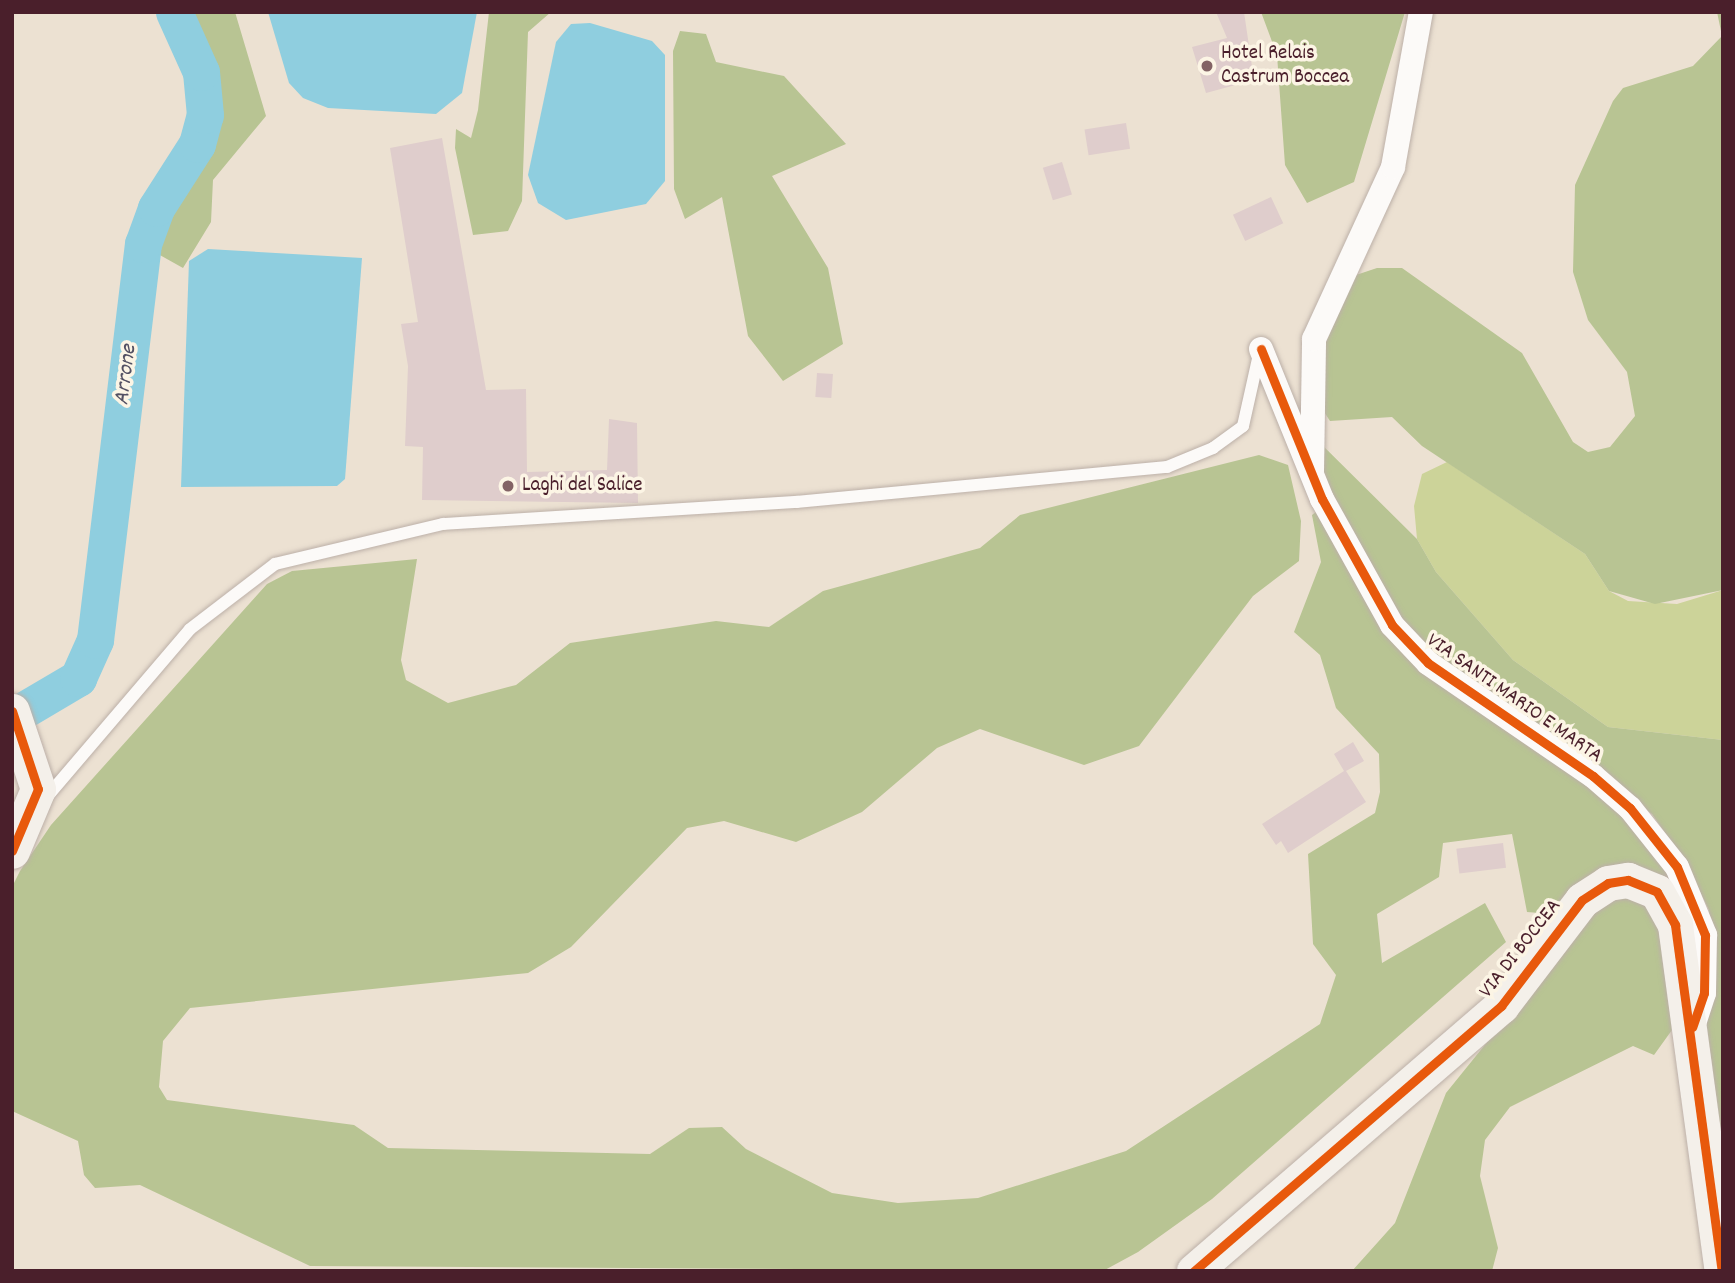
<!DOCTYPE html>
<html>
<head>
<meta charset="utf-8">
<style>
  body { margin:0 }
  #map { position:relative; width:1735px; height:1283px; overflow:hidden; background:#ece1d2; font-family:Dekko,sans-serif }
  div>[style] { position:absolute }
  .green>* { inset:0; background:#ccd399 }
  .forest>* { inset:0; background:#b8c493 }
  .water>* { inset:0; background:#8fcedf }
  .river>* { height:37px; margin:-18.5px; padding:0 18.5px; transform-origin:18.5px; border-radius:18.5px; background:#8fcedf }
  .building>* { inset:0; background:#dfcdcc; transform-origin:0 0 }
  .roads { filter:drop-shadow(0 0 2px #bcb0a8) drop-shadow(0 0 2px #bcb0a8) }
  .lane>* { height:12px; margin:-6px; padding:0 6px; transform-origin:6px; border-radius:6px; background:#fcfaf8 }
  .street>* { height:24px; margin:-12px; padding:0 12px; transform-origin:12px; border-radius:12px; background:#fcfaf8 }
  .secondary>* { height:35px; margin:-17.5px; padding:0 17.5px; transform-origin:17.5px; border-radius:17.5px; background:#f4f0ea }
  .cycleway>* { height:9px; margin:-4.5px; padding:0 4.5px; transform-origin:4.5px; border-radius:4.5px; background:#e8590c }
  .dots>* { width:19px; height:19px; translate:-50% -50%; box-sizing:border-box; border:4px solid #fcf5e5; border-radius:50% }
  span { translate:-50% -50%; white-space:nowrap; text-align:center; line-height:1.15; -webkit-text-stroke:7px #fcf5e5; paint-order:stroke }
  .poi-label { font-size:21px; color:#4a1f2b }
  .left { translate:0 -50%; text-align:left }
  .street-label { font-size:21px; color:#4a1f2b }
  .water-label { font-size:23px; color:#535163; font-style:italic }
  .frame { position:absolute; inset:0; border:14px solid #4a1f2b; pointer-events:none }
</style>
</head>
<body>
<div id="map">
  <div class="green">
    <div style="clip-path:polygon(1447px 462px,1585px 554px,1609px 591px,1628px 601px,1677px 604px,1723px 590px,1723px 740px,1608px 727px,1513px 660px,1436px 572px,1417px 539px,1414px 506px,1422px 474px)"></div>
  </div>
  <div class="forest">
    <div style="clip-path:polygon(183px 12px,235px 12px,266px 116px,213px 180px,211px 222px,183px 268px,158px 254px,163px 217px,201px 154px,217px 94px)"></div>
    <div style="clip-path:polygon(489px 12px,551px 12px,528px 32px,522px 201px,508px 231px,473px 235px,455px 148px,456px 129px,471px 138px,478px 110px)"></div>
    <div style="clip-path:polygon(1261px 12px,1405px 12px,1354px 182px,1307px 203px,1285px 165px,1277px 55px)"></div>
    <div style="clip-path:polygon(1717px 12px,1723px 12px,1723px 590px,1655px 604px,1609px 591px,1585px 554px,1422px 446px,1392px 417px,1330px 421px,1311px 392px,1326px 310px,1350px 277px,1377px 268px,1402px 268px,1522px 353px,1573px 442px,1588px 452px,1610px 447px,1635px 416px,1627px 372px,1588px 320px,1573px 272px,1575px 185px,1613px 101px,1623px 88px,1693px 66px,1722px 36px)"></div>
    <div style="clip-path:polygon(680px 31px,706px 34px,716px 62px,784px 76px,846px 144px,772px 176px,828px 268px,843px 344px,783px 381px,748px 336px,722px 197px,685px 219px,674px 189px,673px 51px)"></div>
    <div style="clip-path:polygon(1309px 432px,1417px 539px,1436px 572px,1513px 660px,1608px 727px,1723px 740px,1723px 1204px,1705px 1031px,1714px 979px,1709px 910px,1686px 863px,1652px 814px,1419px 645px,1331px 505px)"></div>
    <div style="clip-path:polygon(1259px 455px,1288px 465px,1301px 521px,1299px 561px,1253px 596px,1139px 746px,1084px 765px,980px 729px,937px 748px,862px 812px,796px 842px,724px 821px,687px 828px,571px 947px,528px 973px,190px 1008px,163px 1041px,159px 1087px,167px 1100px,354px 1125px,388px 1148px,650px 1154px,689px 1128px,722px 1127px,746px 1149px,832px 1193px,898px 1203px,978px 1198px,1126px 1151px,1320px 1024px,1336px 975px,1313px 944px,1308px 854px,1375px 813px,1380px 792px,1379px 754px,1336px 708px,1320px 655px,1294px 632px,1321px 562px,1312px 515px,1320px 509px,1387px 623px,1613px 799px,1677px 873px,1678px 896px,1659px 885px,1552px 914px,1527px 912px,1512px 834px,1443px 843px,1439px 877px,1377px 914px,1382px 963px,1485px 903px,1506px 942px,1212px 1199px,1138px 1252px,1103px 1271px,310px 1266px,140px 1185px,95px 1188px,84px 1175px,78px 1141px,12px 1111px,12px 887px,20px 871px,51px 825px,267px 584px,292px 571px,417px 559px,401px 660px,406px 680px,448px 703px,516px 685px,570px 643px,716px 621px,769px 627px,823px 591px,980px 548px,1020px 515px)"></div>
    <div style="clip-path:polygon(1622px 896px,1646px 903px,1667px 936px,1672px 1030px,1654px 1055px,1633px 1046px,1510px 1107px,1485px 1140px,1480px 1176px,1498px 1248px,1492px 1271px,1352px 1271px,1395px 1223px,1446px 1093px,1572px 937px,1602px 905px)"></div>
  </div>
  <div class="water">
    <div style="clip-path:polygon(268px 12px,477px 12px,462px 93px,436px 114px,328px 108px,303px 98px,289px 83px)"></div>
    <div style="clip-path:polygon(590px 23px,652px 41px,665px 55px,665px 181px,646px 204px,566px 220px,538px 203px,528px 175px,556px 42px,571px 24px)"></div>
    <div style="clip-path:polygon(208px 249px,362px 258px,345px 479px,337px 486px,181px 487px,189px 261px)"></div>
  </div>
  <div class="river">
    <div style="left:12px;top:717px;width:77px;rotate:-30.6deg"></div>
    <div style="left:78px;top:678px;width:42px;rotate:-65.9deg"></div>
    <div style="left:95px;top:640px;width:399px;rotate:-83.1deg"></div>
    <div style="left:143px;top:244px;width:38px;rotate:-70deg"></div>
    <div style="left:156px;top:208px;width:76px;rotate:-57.4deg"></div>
    <div style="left:197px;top:144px;width:30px;rotate:-75deg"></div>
    <div style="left:205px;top:115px;width:43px;rotate:-95.3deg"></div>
    <div style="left:201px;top:72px;width:66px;rotate:-114.2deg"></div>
  </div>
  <div class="building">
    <div style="clip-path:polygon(1216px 12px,1244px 12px,1254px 80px,1206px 93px,1192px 47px,1227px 38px)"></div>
    <div style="left:1126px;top:123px;width:26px;height:42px;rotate:81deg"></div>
    <div style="clip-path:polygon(442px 138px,486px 390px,526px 389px,527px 472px,607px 470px,609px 419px,637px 423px,638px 503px,422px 500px,423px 447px,405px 446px,408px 366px,401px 324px,418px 322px,390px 148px)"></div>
    <div style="left:1062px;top:162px;width:34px;height:20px;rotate:73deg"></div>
    <div style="left:1271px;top:197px;width:29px;height:42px;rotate:65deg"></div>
    <div style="left:817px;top:373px;width:16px;height:24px;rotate:4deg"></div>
    <div style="clip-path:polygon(1353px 742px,1364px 761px,1346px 771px,1366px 802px,1288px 853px,1281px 841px,1276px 845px,1262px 824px,1344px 771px,1334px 754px)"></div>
    <div style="left:1503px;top:843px;width:25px;height:47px;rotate:83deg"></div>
  </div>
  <div class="roads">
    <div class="lane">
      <div style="left:45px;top:799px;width:223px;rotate:-49.5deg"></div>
      <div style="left:190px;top:629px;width:107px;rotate:-37.4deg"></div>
      <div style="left:275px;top:564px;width:173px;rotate:-13.4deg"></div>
      <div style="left:443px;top:524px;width:354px;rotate:-3.6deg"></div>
      <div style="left:796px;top:502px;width:373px;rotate:-5.4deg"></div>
      <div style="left:1167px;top:467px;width:50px;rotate:-22.4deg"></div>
      <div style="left:1213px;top:448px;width:37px;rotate:-36deg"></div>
      <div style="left:1243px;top:426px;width:78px;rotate:-77.4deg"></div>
    </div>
    <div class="street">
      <div style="left:1261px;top:349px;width:162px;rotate:67.9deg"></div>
      <div style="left:1322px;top:499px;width:144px;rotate:60.9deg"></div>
      <div style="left:1392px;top:625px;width:52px;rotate:46.5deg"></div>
      <div style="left:1428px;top:663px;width:200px;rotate:34.4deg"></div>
      <div style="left:1593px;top:776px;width:49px;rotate:40.9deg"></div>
      <div style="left:1630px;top:808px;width:75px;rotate:51.5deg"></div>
      <div style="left:1677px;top:867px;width:74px;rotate:67.6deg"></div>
      <div style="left:1705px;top:935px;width:58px;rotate:91deg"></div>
      <div style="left:1704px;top:993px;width:35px;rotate:108deg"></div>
      <div style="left:1312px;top:471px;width:132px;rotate:-89.1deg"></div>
      <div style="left:1314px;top:339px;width:189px;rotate:-65.3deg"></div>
      <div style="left:1393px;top:167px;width:158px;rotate:-79.8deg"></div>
    </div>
    <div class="secondary">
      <div style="left:12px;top:711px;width:82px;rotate:71.6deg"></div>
      <div style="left:38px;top:789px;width:67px;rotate:112.8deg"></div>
      <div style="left:1194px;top:1271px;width:406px;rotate:-40.8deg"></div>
      <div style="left:1501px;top:1006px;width:133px;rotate:-52.6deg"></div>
      <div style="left:1582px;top:900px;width:31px;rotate:-33deg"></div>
      <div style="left:1608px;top:883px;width:20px;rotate:-9deg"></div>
      <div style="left:1628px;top:880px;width:31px;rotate:22deg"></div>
      <div style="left:1657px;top:892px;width:38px;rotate:61deg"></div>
      <div style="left:1675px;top:925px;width:349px;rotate:82.3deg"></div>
    </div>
  </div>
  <div class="cycleway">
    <div style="left:1261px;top:349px;width:162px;rotate:67.9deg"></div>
    <div style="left:1322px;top:499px;width:144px;rotate:60.9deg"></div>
    <div style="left:1392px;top:625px;width:52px;rotate:46.5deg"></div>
    <div style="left:1428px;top:663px;width:200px;rotate:34.4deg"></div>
    <div style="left:1593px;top:776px;width:49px;rotate:40.9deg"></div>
    <div style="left:1630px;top:808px;width:75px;rotate:51.5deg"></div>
    <div style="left:1677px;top:867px;width:74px;rotate:67.6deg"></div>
    <div style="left:1705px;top:935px;width:58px;rotate:91deg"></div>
    <div style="left:1704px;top:993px;width:36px;rotate:109deg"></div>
    <div style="left:12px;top:711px;width:82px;rotate:71.6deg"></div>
    <div style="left:38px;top:789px;width:67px;rotate:112.8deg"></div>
    <div style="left:1194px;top:1271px;width:406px;rotate:-40.8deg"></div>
    <div style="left:1501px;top:1006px;width:133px;rotate:-52.6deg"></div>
    <div style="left:1582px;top:900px;width:31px;rotate:-33deg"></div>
    <div style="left:1608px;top:883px;width:20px;rotate:-9deg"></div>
    <div style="left:1628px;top:880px;width:31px;rotate:22deg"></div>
    <div style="left:1657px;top:892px;width:38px;rotate:61deg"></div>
    <div style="left:1675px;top:925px;width:349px;rotate:82.3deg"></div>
  </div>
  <div class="dots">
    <div style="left:1207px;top:66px;background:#836365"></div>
    <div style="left:508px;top:486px;background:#836365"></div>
  </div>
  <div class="poi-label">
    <span class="left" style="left:1221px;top:66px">Hotel Relais<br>Castrum Boccea</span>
    <span class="left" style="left:522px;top:486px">Laghi del Salice</span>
  </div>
  <div class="street-label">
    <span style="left:1514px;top:699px;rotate:35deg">VIA SANTI MARIO E MARTA</span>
    <span style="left:1521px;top:949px;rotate:-52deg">VIA DI BOCCEA</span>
  </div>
  <div class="water-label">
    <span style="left:127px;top:375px;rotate:-83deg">Arrone</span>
  </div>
  <div class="frame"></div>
</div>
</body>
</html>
